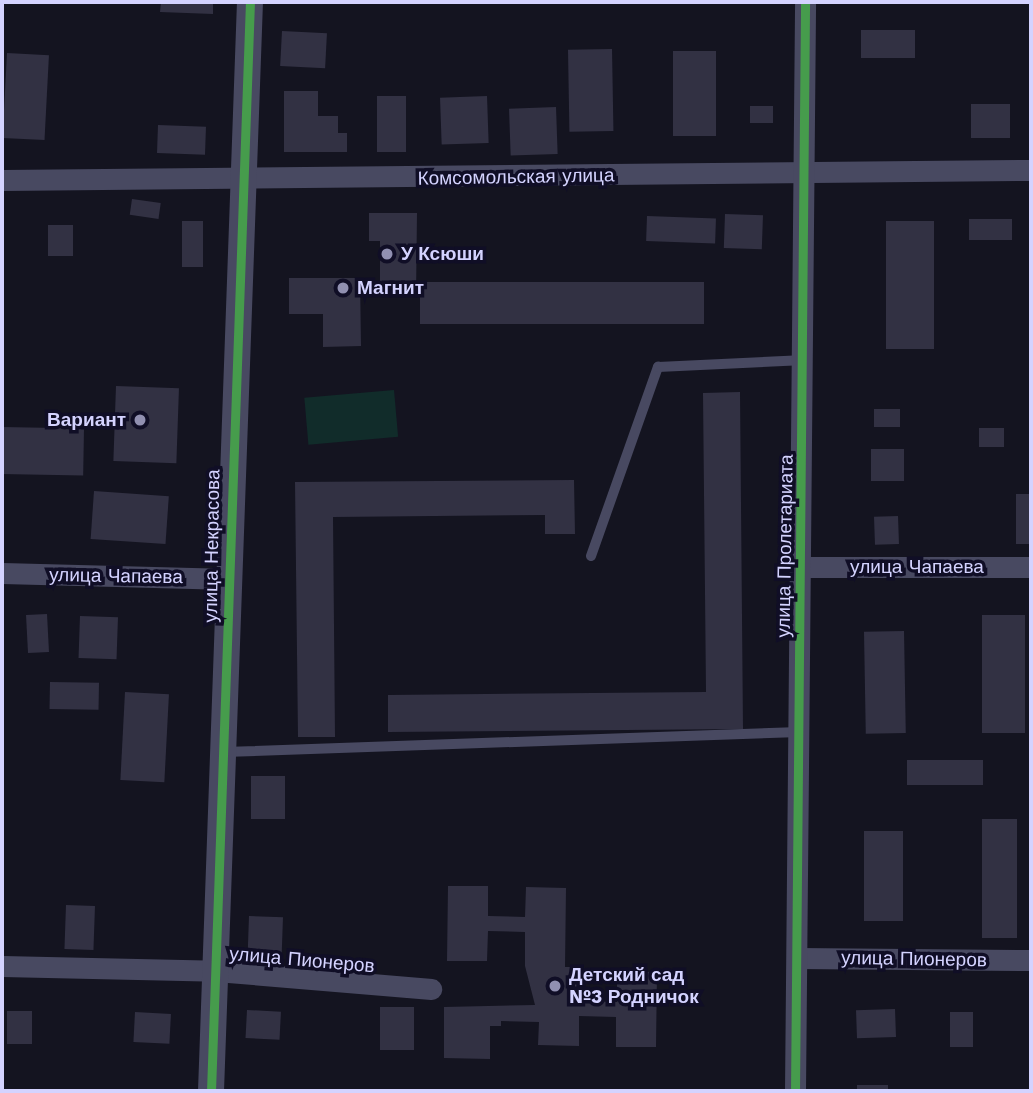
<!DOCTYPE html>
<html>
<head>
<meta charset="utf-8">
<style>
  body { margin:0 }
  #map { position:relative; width:1033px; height:1093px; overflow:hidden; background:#141420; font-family:"Work Sans",sans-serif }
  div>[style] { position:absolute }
  .green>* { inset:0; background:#112c2a; transform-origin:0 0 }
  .building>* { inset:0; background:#323143; transform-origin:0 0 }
  .service>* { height:10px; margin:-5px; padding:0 5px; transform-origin:5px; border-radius:5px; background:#484961 }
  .minor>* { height:21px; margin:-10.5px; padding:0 10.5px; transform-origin:10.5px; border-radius:10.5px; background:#484961 }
  .tertiary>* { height:26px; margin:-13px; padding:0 13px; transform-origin:13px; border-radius:13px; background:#484961 }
  .cycleway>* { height:9px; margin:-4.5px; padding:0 4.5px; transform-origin:4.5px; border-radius:4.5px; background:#469c4c }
  .dots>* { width:19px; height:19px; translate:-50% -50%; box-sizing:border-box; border:4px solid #100e26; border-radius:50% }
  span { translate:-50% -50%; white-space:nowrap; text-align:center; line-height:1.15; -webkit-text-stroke:7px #100e26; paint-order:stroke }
  .street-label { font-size:19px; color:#d4d3ff }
  .poi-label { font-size:19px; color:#d4d3ff; font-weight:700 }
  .left { translate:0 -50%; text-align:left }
  .right { translate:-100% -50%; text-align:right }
  .frame { position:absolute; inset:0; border:4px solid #d4d3ff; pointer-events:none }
</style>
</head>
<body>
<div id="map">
  <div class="green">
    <div style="left:394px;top:390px;width:47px;height:90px;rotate:85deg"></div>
  </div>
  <div class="building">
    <div style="clip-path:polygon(161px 2px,213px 2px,213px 14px,160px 12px)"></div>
    <div style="left:861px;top:30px;width:54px;height:28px"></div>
    <div style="left:282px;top:31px;width:45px;height:35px;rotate:3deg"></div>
    <div style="left:612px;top:49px;width:82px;height:44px;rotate:89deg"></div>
    <div style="left:673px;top:51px;width:43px;height:85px"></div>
    <div style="left:7px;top:53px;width:42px;height:85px;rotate:3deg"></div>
    <div style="clip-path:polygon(284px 91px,318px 91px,318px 116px,338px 116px,338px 133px,347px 133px,347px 152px,284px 152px)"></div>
    <div style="left:377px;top:96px;width:29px;height:56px"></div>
    <div style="left:487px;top:96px;width:47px;height:47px;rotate:88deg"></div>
    <div style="left:1010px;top:104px;width:34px;height:39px;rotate:90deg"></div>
    <div style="left:750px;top:106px;width:23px;height:17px"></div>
    <div style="left:556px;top:107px;width:47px;height:47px;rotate:88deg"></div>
    <div style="left:158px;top:125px;width:48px;height:28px;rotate:2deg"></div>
    <div style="left:132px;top:199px;width:29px;height:16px;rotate:8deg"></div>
    <div style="clip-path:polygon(369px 213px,417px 213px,416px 297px,380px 297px,380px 241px,369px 241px)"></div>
    <div style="left:725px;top:214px;width:38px;height:34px;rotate:2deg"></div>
    <div style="left:647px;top:216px;width:69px;height:25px;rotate:2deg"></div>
    <div style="left:969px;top:219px;width:43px;height:21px"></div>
    <div style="left:182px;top:221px;width:21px;height:46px"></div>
    <div style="left:886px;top:221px;width:48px;height:128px"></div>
    <div style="left:48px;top:225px;width:25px;height:31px"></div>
    <div style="clip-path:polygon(289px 278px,360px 278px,361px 346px,323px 347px,323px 314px,289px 314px)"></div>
    <div style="left:704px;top:282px;width:42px;height:284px;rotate:90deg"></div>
    <div style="left:116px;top:386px;width:63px;height:75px;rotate:2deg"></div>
    <div style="clip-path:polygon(740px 392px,743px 729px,388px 732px,388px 695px,706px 692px,703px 393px)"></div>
    <div style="left:874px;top:409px;width:26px;height:18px"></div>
    <div style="left:2px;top:427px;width:82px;height:47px;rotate:1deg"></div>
    <div style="left:979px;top:428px;width:25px;height:19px"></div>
    <div style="left:871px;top:449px;width:33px;height:32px"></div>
    <div style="clip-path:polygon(574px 480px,575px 534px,545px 534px,545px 515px,333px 517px,335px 737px,298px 737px,295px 482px)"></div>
    <div style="left:94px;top:491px;width:75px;height:48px;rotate:4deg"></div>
    <div style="left:1016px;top:494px;width:15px;height:50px"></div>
    <div style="left:898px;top:516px;width:28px;height:24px;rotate:88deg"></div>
    <div style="left:47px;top:614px;width:38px;height:21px;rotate:87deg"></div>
    <div style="left:982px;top:615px;width:43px;height:118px"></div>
    <div style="left:80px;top:616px;width:38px;height:42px;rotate:2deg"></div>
    <div style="left:904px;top:631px;width:102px;height:40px;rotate:89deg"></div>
    <div style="left:50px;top:682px;width:49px;height:27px;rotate:1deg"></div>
    <div style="left:125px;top:692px;width:44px;height:88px;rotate:3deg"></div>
    <div style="left:907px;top:760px;width:76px;height:25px"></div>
    <div style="left:251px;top:776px;width:34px;height:43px"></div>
    <div style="left:982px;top:819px;width:35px;height:119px"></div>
    <div style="left:864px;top:831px;width:39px;height:90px"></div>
    <div style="clip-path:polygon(448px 886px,488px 886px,488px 916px,525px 917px,526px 887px,566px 888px,565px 967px,580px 967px,579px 1001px,617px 1002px,617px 971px,657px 972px,656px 1047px,616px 1047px,616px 1017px,579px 1016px,579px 1046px,538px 1045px,539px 1022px,501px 1021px,501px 1026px,490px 1026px,490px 1059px,444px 1058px,444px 1007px,535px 1005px,525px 966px,525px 932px,488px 931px,487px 961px,447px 961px)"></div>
    <div style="left:66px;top:905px;width:29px;height:44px;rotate:2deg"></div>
    <div style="left:249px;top:916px;width:34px;height:44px;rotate:2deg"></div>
    <div style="left:380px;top:1007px;width:34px;height:43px"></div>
    <div style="left:895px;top:1009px;width:28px;height:39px;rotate:88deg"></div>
    <div style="left:247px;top:1010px;width:34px;height:28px;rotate:3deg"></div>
    <div style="left:32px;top:1011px;width:33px;height:25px;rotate:90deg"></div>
    <div style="left:135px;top:1012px;width:36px;height:30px;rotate:3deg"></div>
    <div style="left:950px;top:1012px;width:23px;height:35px"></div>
    <div style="left:857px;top:1085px;width:31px;height:6px"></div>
  </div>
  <div class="service">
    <div style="left:591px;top:556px;width:201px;rotate:-70.5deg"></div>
    <div style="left:658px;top:367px;width:147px;rotate:-2.7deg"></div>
    <div style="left:224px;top:752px;width:576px;rotate:-1.99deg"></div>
  </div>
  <div class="minor">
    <div style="left:2px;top:180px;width:1029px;rotate:-0.56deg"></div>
    <div style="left:802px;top:567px;width:229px"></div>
    <div style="left:2px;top:573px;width:228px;rotate:1.5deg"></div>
    <div style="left:797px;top:958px;width:234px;rotate:0.5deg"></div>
    <div style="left:2px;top:966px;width:214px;rotate:1.3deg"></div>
    <div style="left:216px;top:971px;width:216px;rotate:4.8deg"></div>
    <div style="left:795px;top:1091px;width:1089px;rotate:-89.47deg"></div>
  </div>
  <div class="tertiary">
    <div style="left:211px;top:1091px;width:1090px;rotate:-87.95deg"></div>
  </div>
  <div class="cycleway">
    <div style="left:211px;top:1091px;width:1090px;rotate:-87.95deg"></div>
    <div style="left:795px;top:1091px;width:1089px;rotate:-89.47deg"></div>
  </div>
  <div class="dots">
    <div style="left:387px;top:254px;background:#9190b1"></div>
    <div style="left:343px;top:288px;background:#9190b1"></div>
    <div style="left:140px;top:420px;background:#9190b1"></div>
    <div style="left:555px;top:986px;background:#9190b1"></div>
  </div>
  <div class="street-label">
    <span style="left:516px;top:177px;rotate:-1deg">Комсомольская улица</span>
    <span style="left:212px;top:546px;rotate:-89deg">улица Некрасова</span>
    <span style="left:785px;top:546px;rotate:-89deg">улица Пролетариата</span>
    <span style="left:917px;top:567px">улица Чапаева</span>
    <span style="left:116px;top:576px;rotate:1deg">улица Чапаева</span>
    <span style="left:914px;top:959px;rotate:1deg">улица Пионеров</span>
    <span style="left:302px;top:960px;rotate:5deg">улица Пионеров</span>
  </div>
  <div class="poi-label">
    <span class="left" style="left:401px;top:254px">У Ксюши</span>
    <span class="left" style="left:357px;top:288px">Магнит</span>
    <span class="right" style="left:126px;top:420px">Вариант</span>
    <span class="left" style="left:569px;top:986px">Детский сад<br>№3 Родничок</span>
  </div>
  <div class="frame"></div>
</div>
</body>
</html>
